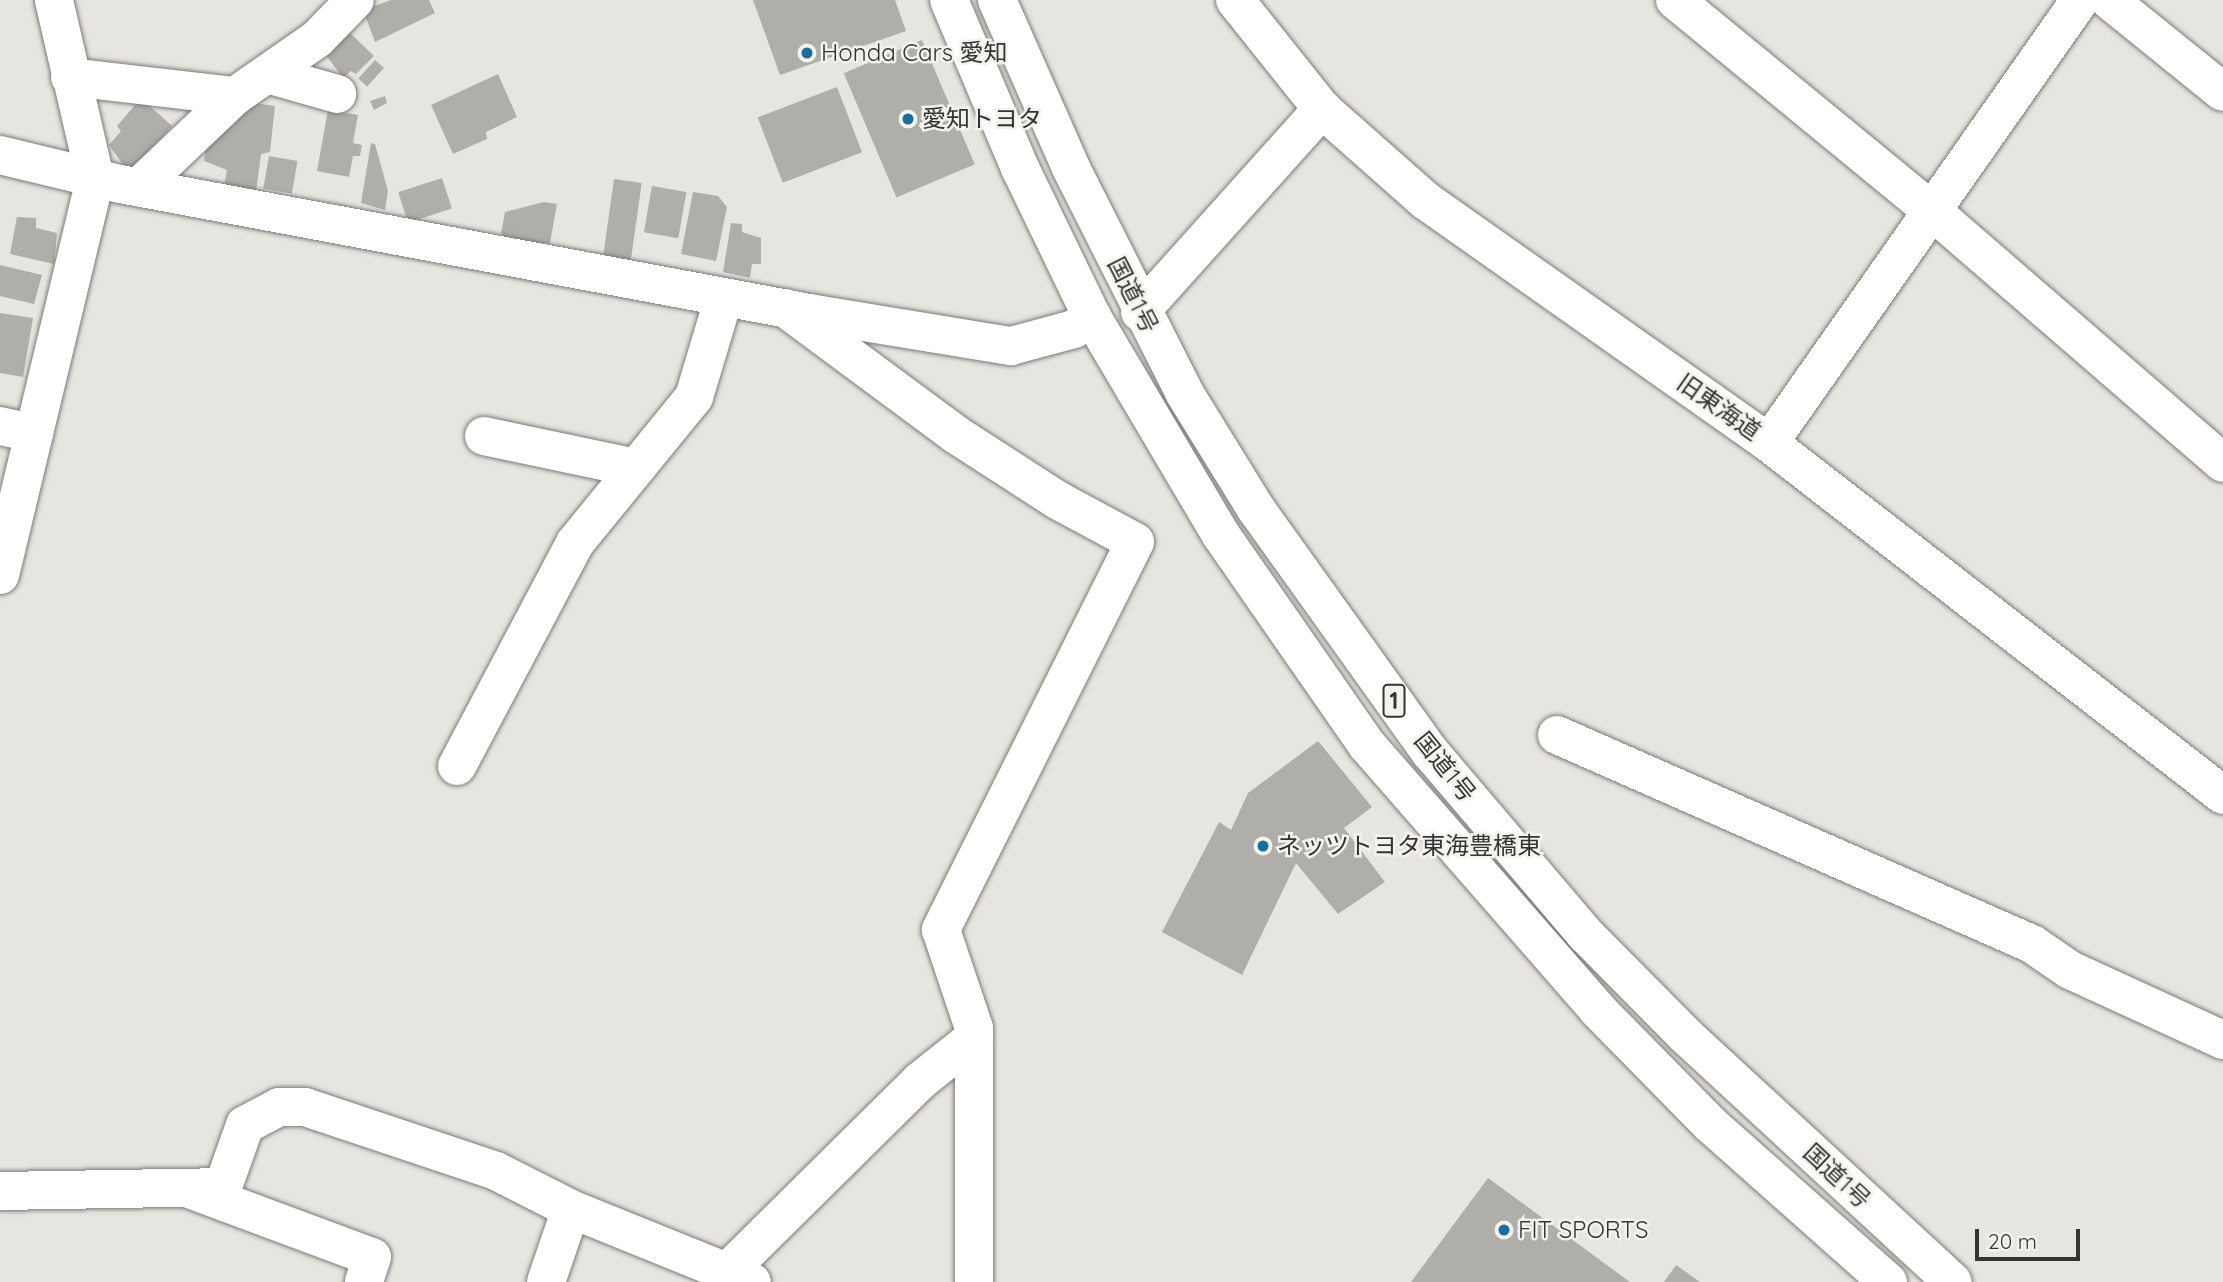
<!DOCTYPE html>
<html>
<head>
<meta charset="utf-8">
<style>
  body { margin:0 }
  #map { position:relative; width:2223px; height:1282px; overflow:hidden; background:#e7e5e0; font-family:Quicksand,"Noto Sans JP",sans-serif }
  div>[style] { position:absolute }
  .building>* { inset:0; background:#b0aea9; transform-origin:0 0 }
  .roads { filter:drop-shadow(0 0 2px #7d7b77) drop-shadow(0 0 2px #7d7b77) }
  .minor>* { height:38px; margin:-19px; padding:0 19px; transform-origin:19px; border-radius:19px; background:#fff }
  .highway>* { height:38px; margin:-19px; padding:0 19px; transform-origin:19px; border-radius:19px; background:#fff }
  .dots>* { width:19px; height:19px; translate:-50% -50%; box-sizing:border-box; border:4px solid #f4f2ed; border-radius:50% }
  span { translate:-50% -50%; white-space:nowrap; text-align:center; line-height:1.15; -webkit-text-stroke:5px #f4f2ed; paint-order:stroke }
  .shield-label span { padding:2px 5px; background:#f4f2ed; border:2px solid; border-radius:5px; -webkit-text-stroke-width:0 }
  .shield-label { font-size:23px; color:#353432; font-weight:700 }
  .poi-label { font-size:24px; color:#353432 }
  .left { translate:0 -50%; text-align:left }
  .street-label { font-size:24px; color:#353432 }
  .scale { position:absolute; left:1975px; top:1229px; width:105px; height:32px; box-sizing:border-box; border:4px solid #353432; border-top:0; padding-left:9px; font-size:21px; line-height:24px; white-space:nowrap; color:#353432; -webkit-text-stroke:5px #f4f2ed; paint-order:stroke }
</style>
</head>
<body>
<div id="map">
  <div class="building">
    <div style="clip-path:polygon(391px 0,429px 0,435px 13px,375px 42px,363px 10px)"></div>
    <div style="clip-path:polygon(753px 0,895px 0,906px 31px,780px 75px)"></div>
    <div style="clip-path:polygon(345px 28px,374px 56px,356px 74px,351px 71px,343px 78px,322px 50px)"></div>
    <div style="left:922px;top:40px;width:135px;height:85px;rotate:67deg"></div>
    <div style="left:375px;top:60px;width:12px;height:25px;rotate:42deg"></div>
    <div style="clip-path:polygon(498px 74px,517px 117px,486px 132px,487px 139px,453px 154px,431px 105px)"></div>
    <div style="left:837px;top:87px;width:70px;height:85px;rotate:69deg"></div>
    <div style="clip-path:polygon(385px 96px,387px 103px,374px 110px,370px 101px)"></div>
    <div style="clip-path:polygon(141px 98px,172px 126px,129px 173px,109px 145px,121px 131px,117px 126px)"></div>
    <div style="clip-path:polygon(246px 102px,275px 106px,270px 152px,261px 154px,255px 199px,223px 192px,227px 170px,204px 161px,207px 136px,216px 123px,234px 126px,235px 111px)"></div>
    <div style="clip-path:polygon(328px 110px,358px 115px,353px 143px,362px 145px,360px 156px,353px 156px,349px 177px,317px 171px)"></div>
    <div style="clip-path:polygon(371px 143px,375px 144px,388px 191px,385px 210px,361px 203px)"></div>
    <div style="left:269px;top:156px;width:29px;height:33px;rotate:10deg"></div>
    <div style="left:442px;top:178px;width:32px;height:46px;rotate:72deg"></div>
    <div style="left:614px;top:179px;width:28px;height:81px;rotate:8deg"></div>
    <div style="left:652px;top:186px;width:35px;height:47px;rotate:10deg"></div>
    <div style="clip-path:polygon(693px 192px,718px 196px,727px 207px,716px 261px,681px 254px)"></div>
    <div style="clip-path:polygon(544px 202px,557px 204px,550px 243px,506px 242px,501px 233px,505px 212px)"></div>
    <div style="clip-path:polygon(17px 217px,36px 218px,36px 228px,57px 233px,54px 264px,10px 254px)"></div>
    <div style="clip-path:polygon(731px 223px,742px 224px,742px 232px,761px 238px,761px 264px,752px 264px,750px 278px,723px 272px)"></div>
    <div style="clip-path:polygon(0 265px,42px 275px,34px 304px,0 296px)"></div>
    <div style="clip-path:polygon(0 313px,33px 318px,23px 377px,0 373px)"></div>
    <div style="clip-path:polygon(1318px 741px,1372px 807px,1344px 828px,1385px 882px,1338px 914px,1296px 863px,1242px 975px,1162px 932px,1219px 822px,1231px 830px,1248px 793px)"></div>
    <div style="clip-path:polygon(1488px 1178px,1630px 1282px,1411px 1282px)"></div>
    <div style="clip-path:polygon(1676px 1265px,1700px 1282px,1664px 1282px)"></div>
  </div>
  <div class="roads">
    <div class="minor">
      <div style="left:1235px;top:0;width:139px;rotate:51.4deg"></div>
      <div style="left:1322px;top:109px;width:139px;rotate:41.5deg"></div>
      <div style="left:1426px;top:201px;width:420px;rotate:35.2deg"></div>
      <div style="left:1769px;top:443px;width:574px;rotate:37.79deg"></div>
      <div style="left:1675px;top:0;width:331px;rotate:39.4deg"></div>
      <div style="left:1931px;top:210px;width:386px;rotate:40.9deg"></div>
      <div style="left:2109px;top:0;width:146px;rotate:38.9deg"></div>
      <div style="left:267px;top:74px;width:73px;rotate:15.9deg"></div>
      <div style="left:70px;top:77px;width:166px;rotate:6.6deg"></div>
      <div style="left:0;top:155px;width:123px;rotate:13.6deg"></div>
      <div style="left:120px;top:184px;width:701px;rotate:10.6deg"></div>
      <div style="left:809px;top:313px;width:205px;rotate:9.3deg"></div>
      <div style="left:1011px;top:346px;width:65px;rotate:-15.1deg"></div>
      <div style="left:1074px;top:329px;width:22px;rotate:-34deg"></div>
      <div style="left:139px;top:187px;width:132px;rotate:-43.5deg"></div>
      <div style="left:235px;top:96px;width:100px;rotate:-34.8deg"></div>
      <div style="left:317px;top:39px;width:54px;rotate:-45.7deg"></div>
      <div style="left:785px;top:308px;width:212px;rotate:36.5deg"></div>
      <div style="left:955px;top:434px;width:124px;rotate:32.8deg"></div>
      <div style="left:1059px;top:501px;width:86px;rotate:28.3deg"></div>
      <div style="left:1135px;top:542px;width:434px;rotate:116.6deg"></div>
      <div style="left:941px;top:930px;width:103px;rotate:71.4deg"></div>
      <div style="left:974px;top:1028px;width:254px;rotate:90deg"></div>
      <div style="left:1140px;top:312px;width:273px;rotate:-48.1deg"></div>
      <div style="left:0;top:426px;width:35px;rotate:12deg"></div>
      <div style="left:484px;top:436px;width:155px;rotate:11.9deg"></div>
      <div style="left:1769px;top:443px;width:541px;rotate:-54.93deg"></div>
      <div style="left:0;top:575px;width:408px;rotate:-76.5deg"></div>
      <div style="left:95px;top:178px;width:183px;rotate:-103deg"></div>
      <div style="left:1557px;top:735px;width:519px;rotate:23.75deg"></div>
      <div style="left:2032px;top:944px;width:46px;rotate:34.4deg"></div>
      <div style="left:2070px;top:970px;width:168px;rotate:24.6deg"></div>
      <div style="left:457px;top:766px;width:252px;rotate:-62.1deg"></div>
      <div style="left:575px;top:543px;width:188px;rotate:-50.8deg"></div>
      <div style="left:694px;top:397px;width:104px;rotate:-73.3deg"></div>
      <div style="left:189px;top:1189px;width:195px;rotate:20.4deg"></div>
      <div style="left:372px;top:1257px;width:26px;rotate:108deg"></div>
      <div style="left:0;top:1191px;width:223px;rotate:-1deg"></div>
      <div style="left:223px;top:1187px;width:66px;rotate:-70.5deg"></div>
      <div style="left:245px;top:1125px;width:38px;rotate:-28deg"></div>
      <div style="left:279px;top:1107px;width:26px"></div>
      <div style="left:305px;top:1107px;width:201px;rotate:18.5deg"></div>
      <div style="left:496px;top:1171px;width:84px;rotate:26.9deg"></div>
      <div style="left:571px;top:1209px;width:195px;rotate:22deg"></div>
      <div style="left:729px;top:1270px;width:269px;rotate:-44.7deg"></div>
      <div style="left:920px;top:1081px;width:69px;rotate:-38.5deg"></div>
      <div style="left:546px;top:1282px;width:77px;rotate:-71.1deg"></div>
    </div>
    <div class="highway">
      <div style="left:949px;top:0;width:182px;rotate:67.1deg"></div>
      <div style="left:1020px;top:168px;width:165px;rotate:64.2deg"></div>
      <div style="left:1092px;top:317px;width:253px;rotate:59.4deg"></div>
      <div style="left:1221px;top:535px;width:256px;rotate:55.2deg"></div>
      <div style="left:1367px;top:745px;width:352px;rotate:48.9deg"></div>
      <div style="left:1598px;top:1010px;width:160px;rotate:45.5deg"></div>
      <div style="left:1710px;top:1124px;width:238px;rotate:41.6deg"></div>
      <div style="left:997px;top:0;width:184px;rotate:66.2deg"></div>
      <div style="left:1071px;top:168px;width:253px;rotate:63.2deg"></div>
      <div style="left:1185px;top:394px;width:135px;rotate:58.3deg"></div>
      <div style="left:1256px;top:509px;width:300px;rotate:54.4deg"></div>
      <div style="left:1431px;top:753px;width:239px;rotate:49.6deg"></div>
      <div style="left:1586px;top:935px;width:141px;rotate:45.3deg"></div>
      <div style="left:1685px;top:1035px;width:364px;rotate:42.7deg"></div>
    </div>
  </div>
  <div class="dots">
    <div style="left:807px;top:53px;background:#15709f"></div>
    <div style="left:908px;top:119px;background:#15709f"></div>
    <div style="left:1263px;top:846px;background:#15709f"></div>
    <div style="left:1504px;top:1230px;background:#15709f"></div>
  </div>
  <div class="shield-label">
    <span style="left:1394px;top:701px">1</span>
  </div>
  <div class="poi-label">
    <span class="left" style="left:821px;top:53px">Honda Cars 愛知</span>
    <span class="left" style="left:922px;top:119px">愛知トヨタ</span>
    <span class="left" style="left:1277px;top:846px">ネッツトヨタ東海豊橋東</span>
    <span class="left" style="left:1518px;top:1230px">FIT SPORTS</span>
  </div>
  <div class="street-label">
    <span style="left:1133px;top:295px;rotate:63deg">国道1号</span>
    <span style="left:1719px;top:407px;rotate:35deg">旧東海道</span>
    <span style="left:1445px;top:767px;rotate:51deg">国道1号</span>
    <span style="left:1837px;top:1176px;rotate:43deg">国道1号</span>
  </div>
  <div class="scale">20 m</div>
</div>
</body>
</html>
